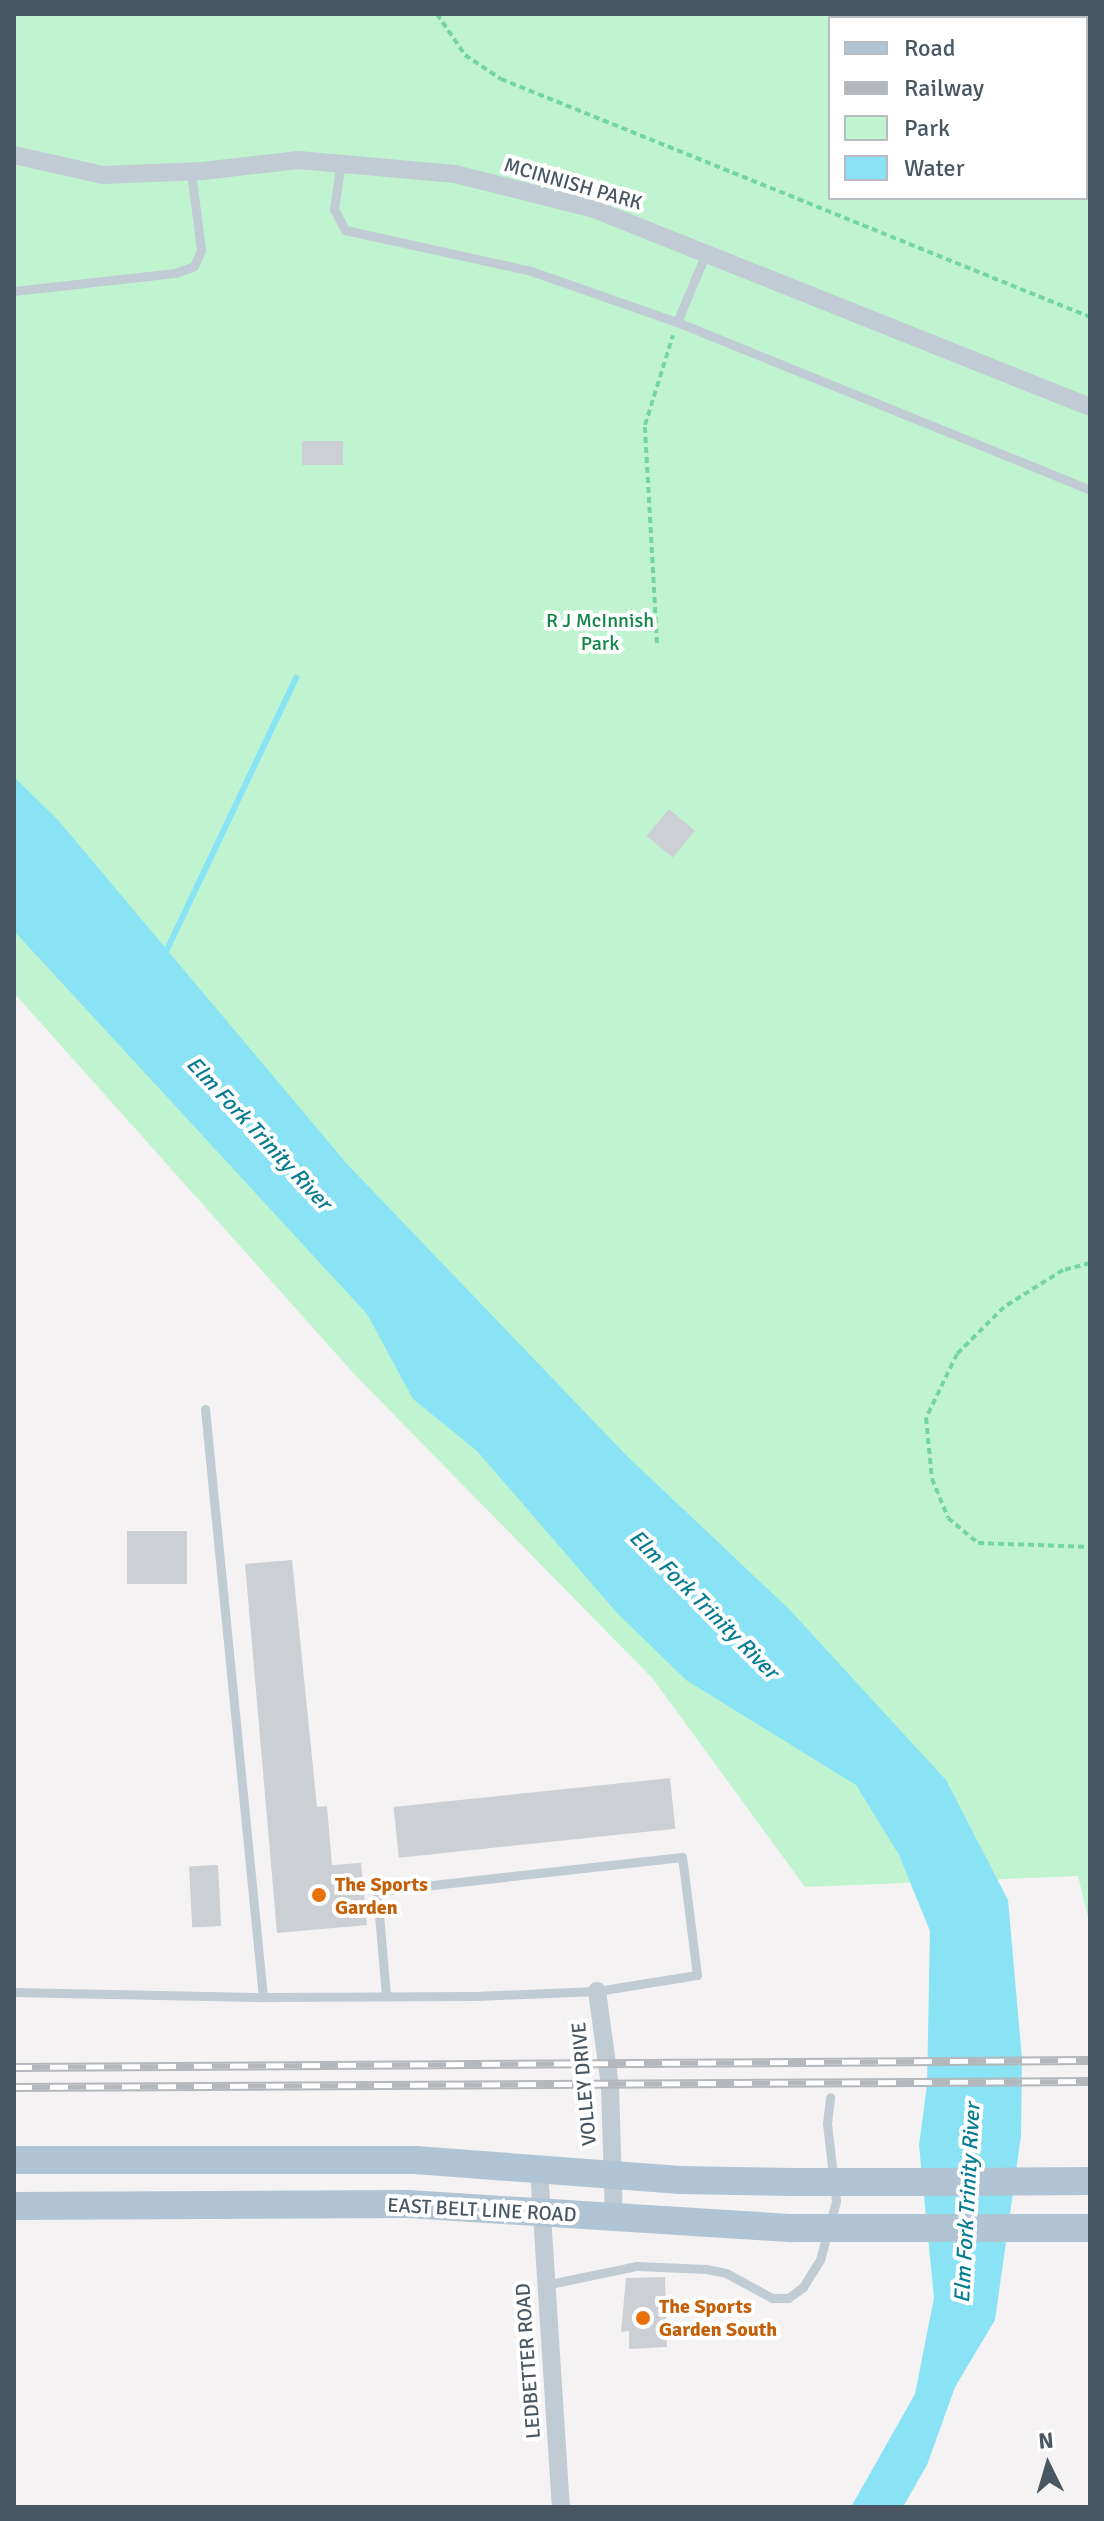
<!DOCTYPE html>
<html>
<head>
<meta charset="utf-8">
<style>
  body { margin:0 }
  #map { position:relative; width:1104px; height:2521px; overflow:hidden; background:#f5f2f3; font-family:Signika,sans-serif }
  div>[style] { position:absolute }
  .green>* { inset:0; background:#c0f4d1 }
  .water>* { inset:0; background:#8ae3f4 }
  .stream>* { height:6px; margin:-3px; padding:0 3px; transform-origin:3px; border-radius:3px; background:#8ae3f4 }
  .building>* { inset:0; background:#ccd0d5; transform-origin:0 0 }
  .path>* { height:4px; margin-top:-2px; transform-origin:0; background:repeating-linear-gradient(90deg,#74d5a0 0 6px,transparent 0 10px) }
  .service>* { height:9px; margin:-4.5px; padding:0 4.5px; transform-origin:4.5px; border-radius:4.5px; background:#c0cbd3 }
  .minor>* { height:18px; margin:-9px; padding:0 9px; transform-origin:9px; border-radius:9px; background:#c0cbd3 }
  .primary>* { height:28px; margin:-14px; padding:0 14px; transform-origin:14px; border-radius:14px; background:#b1c4d3 }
  .rail>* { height:9px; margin-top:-4.5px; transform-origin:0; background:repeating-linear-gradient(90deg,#fff 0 18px,#b4b8bd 0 36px); box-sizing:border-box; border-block:2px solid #b4b8bd }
  .primary-bridge>* { height:28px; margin:-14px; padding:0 14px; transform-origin:14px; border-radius:14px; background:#b1c4d3 }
  .dots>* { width:22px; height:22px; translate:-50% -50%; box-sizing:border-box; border:4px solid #fff; border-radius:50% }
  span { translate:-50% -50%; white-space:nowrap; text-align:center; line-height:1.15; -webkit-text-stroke:8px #fff; paint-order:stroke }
  .street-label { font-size:20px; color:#485762 }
  .park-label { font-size:20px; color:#108645 }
  .food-label { font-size:20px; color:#c56008; font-weight:700 }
  .left { translate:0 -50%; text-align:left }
  .water-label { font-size:22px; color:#057c92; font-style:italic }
  .frame { position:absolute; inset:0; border:16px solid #485762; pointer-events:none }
  .legend { position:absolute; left:828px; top:16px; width:260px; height:184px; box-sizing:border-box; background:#fff; border:2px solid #b6bcc0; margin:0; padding:10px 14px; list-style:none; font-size:24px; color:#485762 }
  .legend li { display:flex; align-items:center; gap:16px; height:40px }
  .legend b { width:40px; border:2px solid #b6bcc0 }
  .north { position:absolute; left:1008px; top:2425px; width:80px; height:80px; -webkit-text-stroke:6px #fff; paint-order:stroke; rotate:355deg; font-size:22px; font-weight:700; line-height:32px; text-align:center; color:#485762 }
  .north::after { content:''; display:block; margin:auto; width:28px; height:36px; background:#485762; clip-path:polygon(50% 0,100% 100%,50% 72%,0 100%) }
</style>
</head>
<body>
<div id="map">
  <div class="green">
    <div style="clip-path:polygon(evenodd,14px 14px,1090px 14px,1090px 1926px,1078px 1876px,805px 1887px,653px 1679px,355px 1375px,14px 993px,14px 14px,830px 18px,1086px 18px,1086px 198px,830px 198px,830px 18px)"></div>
  </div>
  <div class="water">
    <div style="clip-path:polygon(14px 777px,58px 820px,347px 1164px,627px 1456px,789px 1609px,946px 1780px,1008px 1900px,1022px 2059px,1021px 2136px,995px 2320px,955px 2387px,927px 2465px,903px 2507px,851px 2507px,915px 2394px,934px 2298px,919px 2145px,927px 2085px,930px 1931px,899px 1855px,856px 1785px,686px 1680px,617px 1613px,477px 1451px,413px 1399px,367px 1314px,14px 931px)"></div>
  </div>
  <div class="stream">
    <div style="left:164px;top:956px;width:308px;rotate:-64.6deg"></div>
  </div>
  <div class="building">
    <div style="left:302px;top:441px;width:41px;height:24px"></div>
    <div style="left:669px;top:809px;width:34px;height:35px;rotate:40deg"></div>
    <div style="left:127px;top:1531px;width:60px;height:53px"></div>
    <div style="clip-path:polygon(292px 1560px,317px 1807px,327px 1806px,332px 1865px,361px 1863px,367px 1925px,277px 1933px,245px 1564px)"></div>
    <div style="left:670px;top:1778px;width:51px;height:278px;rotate:84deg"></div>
    <div style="left:218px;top:1865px;width:61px;height:29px;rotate:87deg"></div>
    <div style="clip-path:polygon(665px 2277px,667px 2347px,629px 2349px,629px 2331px,621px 2332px,626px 2278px)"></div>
  </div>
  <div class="path">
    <div style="left:437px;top:14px;width:50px;rotate:55.7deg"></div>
    <div style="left:465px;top:55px;width:43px;rotate:33.7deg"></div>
    <div style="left:501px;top:79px;width:635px;rotate:22deg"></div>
    <div style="left:657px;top:643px;width:218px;rotate:-93.2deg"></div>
    <div style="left:645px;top:425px;width:94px;rotate:-72.7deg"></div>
    <div style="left:1090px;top:1263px;width:28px;rotate:165deg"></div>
    <div style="left:1063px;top:1270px;width:70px;rotate:147.9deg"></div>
    <div style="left:1004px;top:1307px;width:66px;rotate:135deg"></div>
    <div style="left:957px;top:1354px;width:71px;rotate:115.8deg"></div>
    <div style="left:926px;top:1418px;width:61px;rotate:84.4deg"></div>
    <div style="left:932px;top:1479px;width:42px;rotate:67.7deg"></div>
    <div style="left:948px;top:1518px;width:39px;rotate:40deg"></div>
    <div style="left:978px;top:1543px;width:112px;rotate:2deg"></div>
  </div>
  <div class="service">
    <div style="left:341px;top:161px;width:49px;rotate:98.3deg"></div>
    <div style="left:334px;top:209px;width:24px;rotate:62deg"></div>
    <div style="left:345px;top:230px;width:190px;rotate:12.4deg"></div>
    <div style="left:531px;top:271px;width:155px;rotate:19.3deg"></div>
    <div style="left:677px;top:322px;width:75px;rotate:-67.2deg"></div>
    <div style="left:14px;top:291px;width:162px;rotate:-6.4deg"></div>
    <div style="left:175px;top:273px;width:20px;rotate:-20deg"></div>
    <div style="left:194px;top:266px;width:17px;rotate:-66deg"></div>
    <div style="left:201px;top:250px;width:79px;rotate:-97.3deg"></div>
    <div style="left:677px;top:322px;width:446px;rotate:22.1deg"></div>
    <div style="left:205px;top:1409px;width:591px;rotate:84.37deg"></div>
    <div style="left:263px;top:1997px;width:213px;rotate:-0.3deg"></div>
    <div style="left:476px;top:1996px;width:121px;rotate:-2.4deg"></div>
    <div style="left:597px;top:1991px;width:101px;rotate:-9.1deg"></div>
    <div style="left:697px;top:1975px;width:119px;rotate:-97.2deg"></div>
    <div style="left:682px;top:1857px;width:307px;rotate:173.6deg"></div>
    <div style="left:377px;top:1891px;width:105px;rotate:85.1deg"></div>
    <div style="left:14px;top:1992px;width:249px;rotate:1.2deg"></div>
    <div style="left:545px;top:2285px;width:94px;rotate:-11.7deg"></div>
    <div style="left:637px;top:2266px;width:69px;rotate:2.5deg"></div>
    <div style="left:706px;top:2269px;width:20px;rotate:11deg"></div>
    <div style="left:726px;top:2273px;width:52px;rotate:28.5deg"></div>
    <div style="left:772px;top:2298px;width:16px"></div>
    <div style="left:788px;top:2298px;width:19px;rotate:-36deg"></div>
    <div style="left:803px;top:2287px;width:32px;rotate:-58deg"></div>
    <div style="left:820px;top:2260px;width:61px;rotate:-74.8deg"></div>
    <div style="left:836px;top:2201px;width:79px;rotate:-96.6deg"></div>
    <div style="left:827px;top:2123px;width:26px;rotate:-83deg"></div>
  </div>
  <div class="minor">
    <div style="left:14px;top:155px;width:91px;rotate:12.7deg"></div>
    <div style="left:103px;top:175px;width:99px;rotate:-2.3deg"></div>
    <div style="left:202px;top:171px;width:97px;rotate:-6.5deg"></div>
    <div style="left:298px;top:160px;width:158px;rotate:5.1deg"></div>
    <div style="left:455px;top:174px;width:143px;rotate:14.1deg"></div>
    <div style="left:594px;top:209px;width:534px;rotate:21.76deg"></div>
    <div style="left:597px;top:1991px;width:96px;rotate:82.2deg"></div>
    <div style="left:610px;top:2086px;width:132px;rotate:88.3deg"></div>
    <div style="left:539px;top:2169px;width:339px;rotate:86.3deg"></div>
  </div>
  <div class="primary">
    <div style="left:14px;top:2160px;width:401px"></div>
    <div style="left:415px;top:2160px;width:266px;rotate:4.3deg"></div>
    <div style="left:680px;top:2180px;width:113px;rotate:1deg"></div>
    <div style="left:945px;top:2182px;width:145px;rotate:-0.4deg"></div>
    <div style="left:14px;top:2206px;width:394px;rotate:-0.3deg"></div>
    <div style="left:408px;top:2204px;width:385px;rotate:3.6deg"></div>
    <div style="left:949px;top:2228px;width:141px"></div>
  </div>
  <div class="rail">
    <div style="left:14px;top:2067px;width:1076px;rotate:-0.37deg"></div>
    <div style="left:14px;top:2087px;width:1076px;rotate:-0.32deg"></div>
  </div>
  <div class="primary-bridge">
    <div style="left:793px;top:2182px;width:152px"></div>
    <div style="left:792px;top:2228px;width:157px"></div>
  </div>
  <div class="dots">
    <div style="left:319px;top:1895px;background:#e8710a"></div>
    <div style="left:643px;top:2318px;background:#e8710a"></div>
  </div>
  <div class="street-label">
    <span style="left:573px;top:184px;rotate:16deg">MCINNISH PARK</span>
    <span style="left:584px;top:2084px;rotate:-95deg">VOLLEY DRIVE</span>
    <span style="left:482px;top:2210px;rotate:3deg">EAST BELT LINE ROAD</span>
    <span style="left:528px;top:2361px;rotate:-94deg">LEDBETTER ROAD</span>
  </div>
  <div class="park-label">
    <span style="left:600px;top:632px">R J McInnish<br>Park</span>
  </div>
  <div class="food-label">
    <span class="left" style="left:335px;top:1896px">The Sports<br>Garden</span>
    <span class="left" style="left:659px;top:2318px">The Sports<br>Garden South</span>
  </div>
  <div class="water-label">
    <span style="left:259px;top:1133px;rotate:47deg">Elm Fork Trinity River</span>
    <span style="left:704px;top:1604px;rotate:45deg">Elm Fork Trinity River</span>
    <span style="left:967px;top:2203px;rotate:-87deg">Elm Fork Trinity River</span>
  </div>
  <div class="frame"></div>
  <ul class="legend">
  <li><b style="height:10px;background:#b1c4d3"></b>Road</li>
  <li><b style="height:10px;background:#b4b8bd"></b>Railway</li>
  <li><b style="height:22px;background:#c0f4d1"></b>Park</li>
  <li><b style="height:22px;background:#8ae3f4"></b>Water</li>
  </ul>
  <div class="north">N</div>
</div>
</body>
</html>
